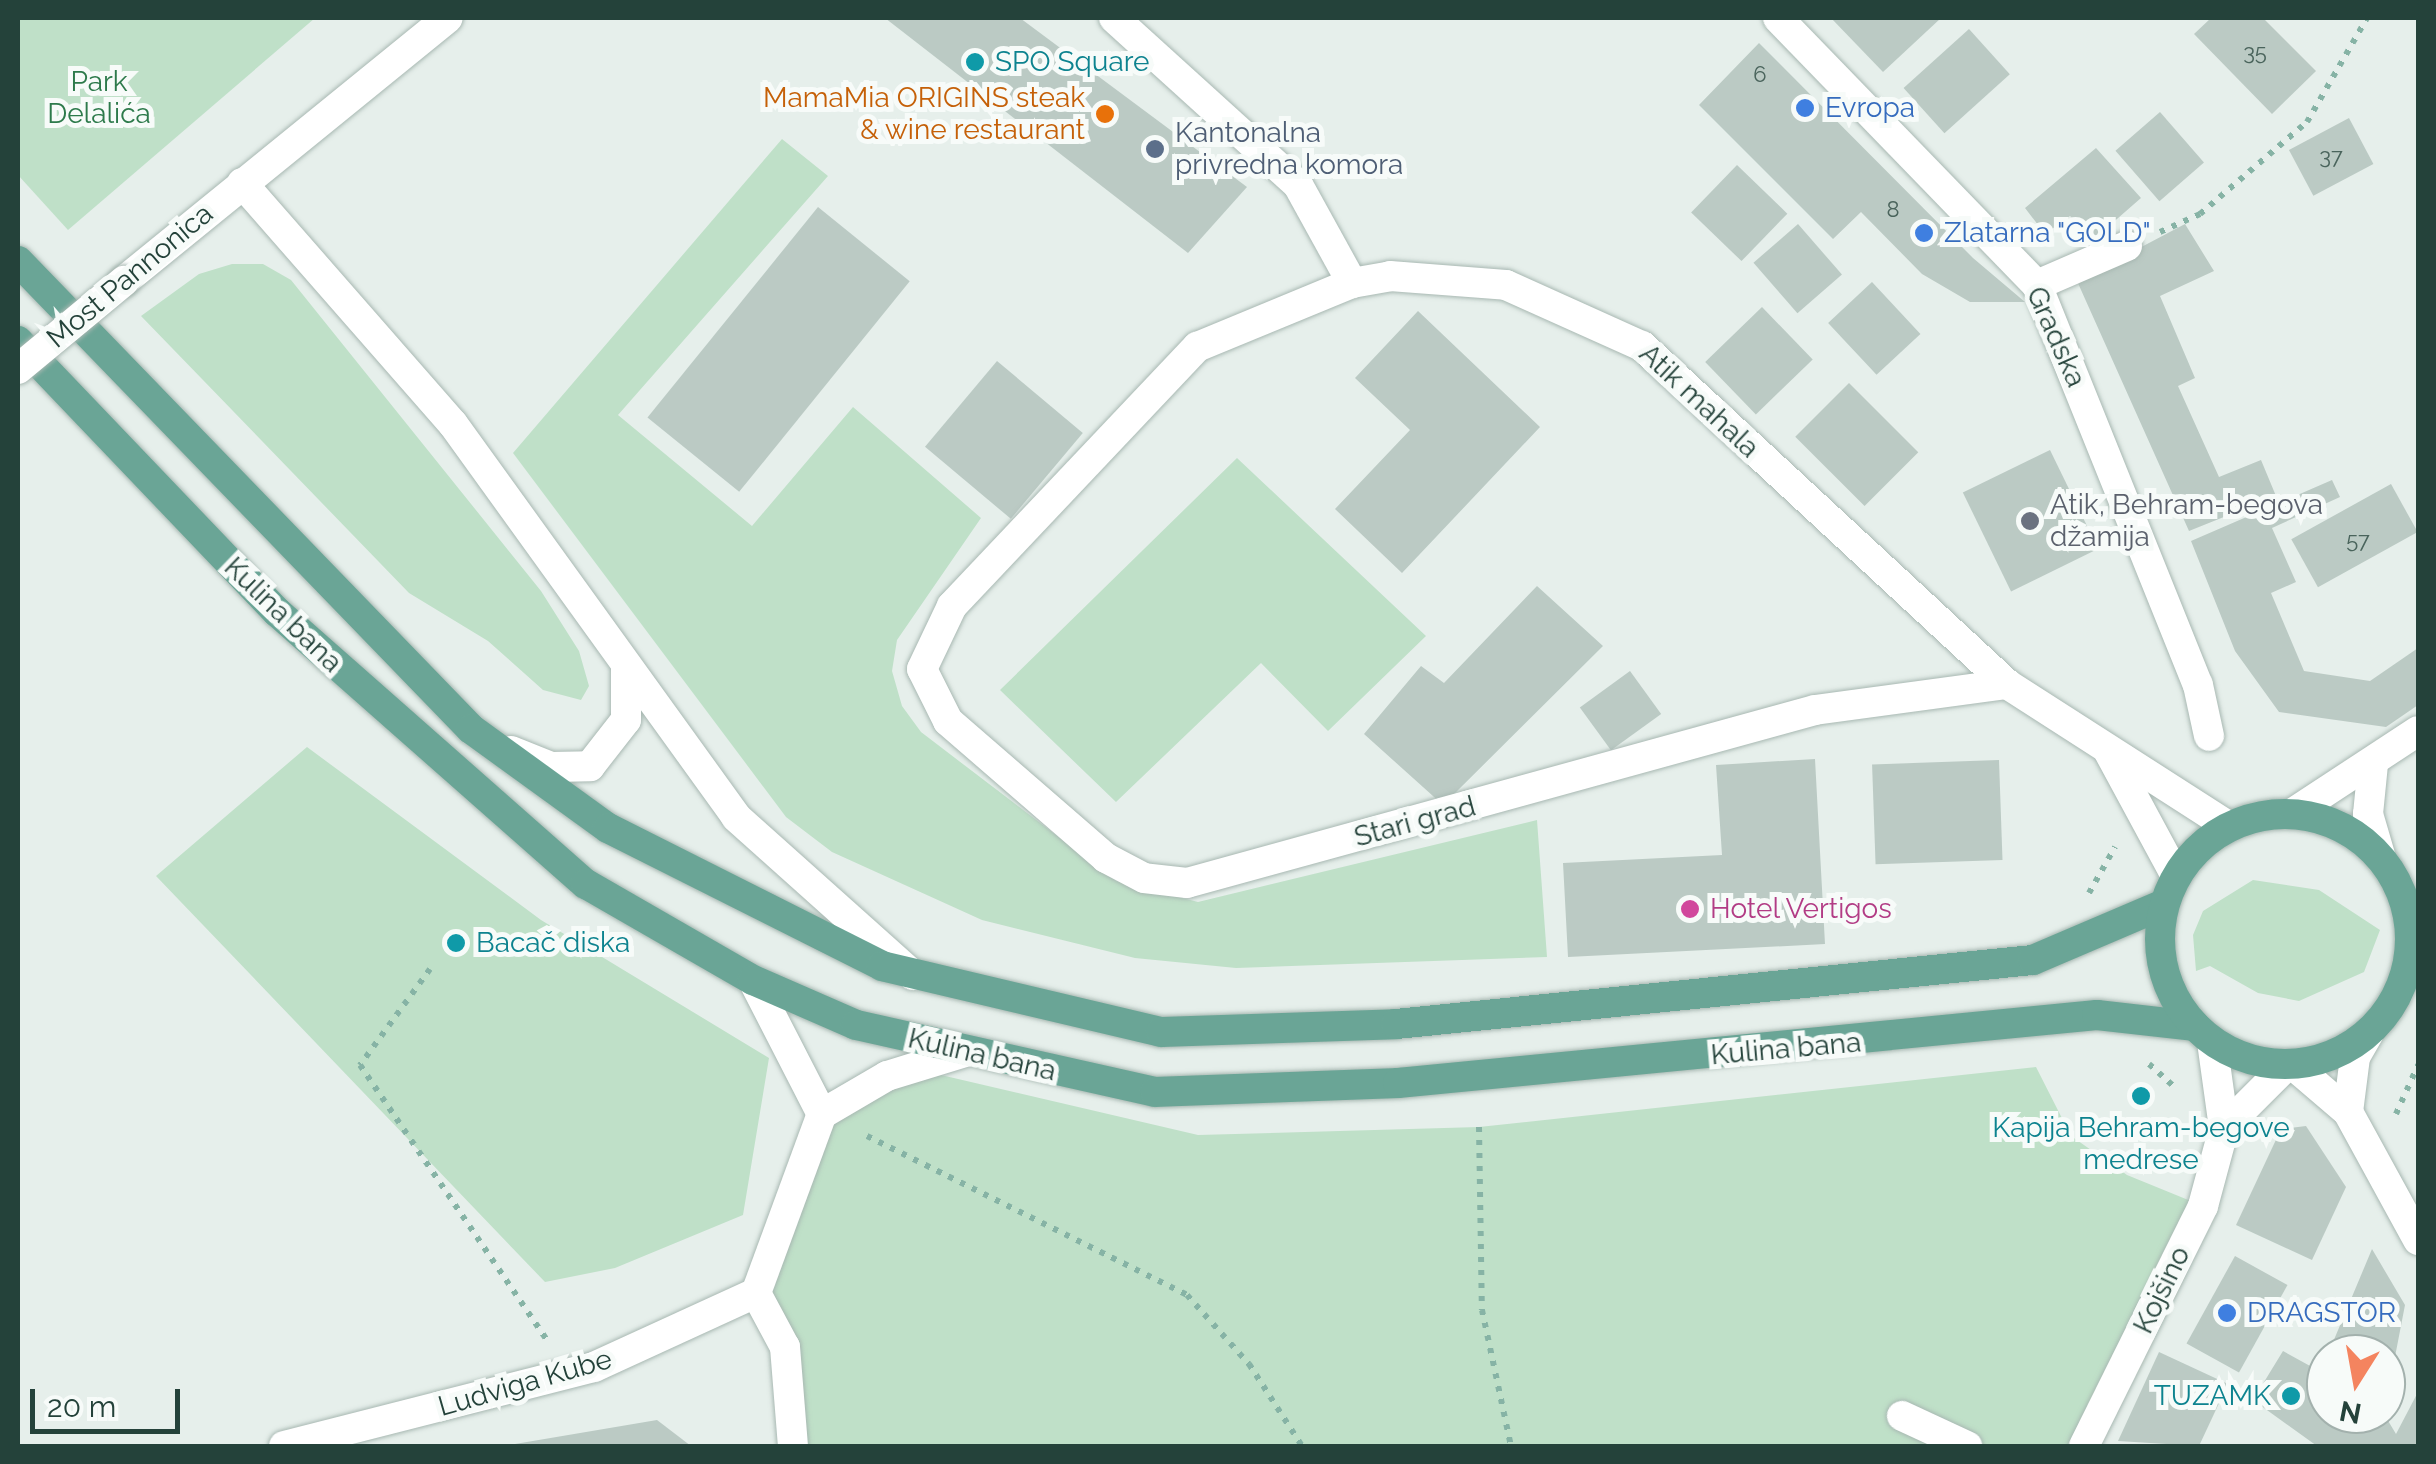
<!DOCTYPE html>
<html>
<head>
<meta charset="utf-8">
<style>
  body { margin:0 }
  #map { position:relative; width:2436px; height:1464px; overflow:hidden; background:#e6efeb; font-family:Raleway,sans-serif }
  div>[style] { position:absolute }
  .green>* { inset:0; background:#bfe0c8 }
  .building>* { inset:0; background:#bbcac4; transform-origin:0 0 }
  .path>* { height:6px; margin-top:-3px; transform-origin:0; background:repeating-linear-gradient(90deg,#86b3a5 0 5px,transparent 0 13px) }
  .roads { filter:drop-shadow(0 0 2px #a8b8b2) drop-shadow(0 0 2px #a8b8b2) }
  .minor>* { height:30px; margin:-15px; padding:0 15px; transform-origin:15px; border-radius:15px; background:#fff }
  .major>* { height:30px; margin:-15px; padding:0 15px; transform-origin:15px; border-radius:15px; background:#6aa596 }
  .major>.ring { margin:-15px; padding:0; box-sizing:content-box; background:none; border:30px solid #6aa596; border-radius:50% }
  .bridges { filter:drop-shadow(0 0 2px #a8b8b2) drop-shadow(0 0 2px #a8b8b2) }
  .minor-bridge>* { height:30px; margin:-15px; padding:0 15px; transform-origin:15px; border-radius:15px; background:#fff }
  .dots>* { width:28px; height:28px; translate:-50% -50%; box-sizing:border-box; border:5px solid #f7fbf9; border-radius:50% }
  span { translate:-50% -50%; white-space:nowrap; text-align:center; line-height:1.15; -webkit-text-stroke:10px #f7fbf9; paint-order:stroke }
  .number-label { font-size:22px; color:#4a645c }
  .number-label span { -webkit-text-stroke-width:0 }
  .culture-label { font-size:28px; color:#0d838f }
  .left { translate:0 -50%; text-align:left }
  .right { translate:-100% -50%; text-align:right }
  .park-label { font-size:28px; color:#2d7a4b }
  .food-label { font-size:28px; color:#c56008 }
  .shop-label { font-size:28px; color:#366cbe }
  .service-label { font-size:28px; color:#4e5e75 }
  .street-label { font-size:28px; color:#24423a }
  .worship-label { font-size:28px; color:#5b616d }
  .hotel-label { font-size:28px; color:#b23c85 }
  .frame { position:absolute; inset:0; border:20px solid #24423a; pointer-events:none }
  .north { position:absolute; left:2306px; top:1334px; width:100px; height:100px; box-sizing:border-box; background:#f7fbf9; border:2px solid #a3b1ad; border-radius:50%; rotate:191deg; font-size:28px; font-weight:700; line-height:40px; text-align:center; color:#24423a }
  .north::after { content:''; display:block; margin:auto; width:35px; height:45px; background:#f4845f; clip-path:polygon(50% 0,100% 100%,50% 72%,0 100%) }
  .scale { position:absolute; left:30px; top:1389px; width:150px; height:45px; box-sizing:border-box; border:5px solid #24423a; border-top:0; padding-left:12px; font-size:30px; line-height:35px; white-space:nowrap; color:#24423a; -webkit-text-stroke:8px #f7fbf9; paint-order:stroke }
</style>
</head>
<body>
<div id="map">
  <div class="green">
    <div style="clip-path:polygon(18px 18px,315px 18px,68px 230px,18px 175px)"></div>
    <div style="clip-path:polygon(782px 139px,828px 176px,618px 415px,752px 526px,853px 407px,981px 518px,897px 640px,892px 671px,902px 706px,921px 732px,1116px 881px,1198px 902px,1537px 820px,1547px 957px,1236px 968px,1135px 958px,982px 920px,832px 852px,786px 817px,513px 453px)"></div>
    <div style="clip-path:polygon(232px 264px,263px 264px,291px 280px,541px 591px,579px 651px,589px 686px,581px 700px,543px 690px,488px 641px,409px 593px,141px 316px,199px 274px)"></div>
    <div style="clip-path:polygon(1237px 458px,1426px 636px,1328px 731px,1261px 663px,1116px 802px,1000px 690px)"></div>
    <div style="clip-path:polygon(307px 747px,541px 920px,769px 1058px,743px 1215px,615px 1268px,545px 1282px,156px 876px)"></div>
    <div style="clip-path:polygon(2253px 880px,2319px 890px,2380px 930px,2364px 972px,2299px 1001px,2258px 993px,2210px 966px,2196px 971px,2193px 935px,2203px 911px)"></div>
    <div style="clip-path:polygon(2036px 1067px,2071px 1136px,2127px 1175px,2203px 1206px,2084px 1446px,794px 1446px,756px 1293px,822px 1114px,911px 1068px,1198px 1135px,1479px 1127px)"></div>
  </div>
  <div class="building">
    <div style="clip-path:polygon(885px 18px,1020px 18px,1247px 187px,1188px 253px)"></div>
    <div style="clip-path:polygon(1831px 18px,1941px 18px,1883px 72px)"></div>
    <div style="clip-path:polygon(2211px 18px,2263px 18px,2316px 71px,2272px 114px,2194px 34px)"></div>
    <div style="left:1969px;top:29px;width:61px;height:88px;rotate:48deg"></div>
    <div style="clip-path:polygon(1759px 43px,1973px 258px,2025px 302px,1970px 302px,1922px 274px,1861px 212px,1833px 239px,1699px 105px)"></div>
    <div style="left:2160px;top:112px;width:67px;height:59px;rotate:49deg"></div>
    <div style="left:2349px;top:118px;width:52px;height:68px;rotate:62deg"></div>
    <div style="clip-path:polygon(2096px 148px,2141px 198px,2094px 239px,2070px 216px,2045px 234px,2025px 208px)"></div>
    <div style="left:1737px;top:165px;width:70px;height:66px;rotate:44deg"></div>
    <div style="left:818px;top:207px;width:118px;height:271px;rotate:39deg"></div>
    <div style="left:1798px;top:224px;width:67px;height:59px;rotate:49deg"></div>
    <div style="clip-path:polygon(2185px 224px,2214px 271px,2160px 296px,2195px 378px,2178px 386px,2219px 477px,2261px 460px,2276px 496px,2189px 531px,2077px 281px)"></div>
    <div style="left:1872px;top:282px;width:71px;height:60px;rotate:47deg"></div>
    <div style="left:1762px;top:307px;width:73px;height:79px;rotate:46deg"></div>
    <div style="clip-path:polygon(1418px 311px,1540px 427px,1402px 573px,1335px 509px,1410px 430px,1355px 378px)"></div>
    <div style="left:997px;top:361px;width:112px;height:112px;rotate:40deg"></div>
    <div style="left:1849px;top:383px;width:98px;height:76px;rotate:45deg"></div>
    <div style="left:2050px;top:450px;width:110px;height:97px;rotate:64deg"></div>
    <div style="clip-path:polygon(2332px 480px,2340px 497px,2272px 528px,2296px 582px,2271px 593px,2304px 671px,2370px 681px,2418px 648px,2418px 705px,2386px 727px,2279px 712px,2235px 651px,2191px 541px)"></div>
    <div style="left:2391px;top:484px;width:55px;height:114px;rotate:61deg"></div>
    <div style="clip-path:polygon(1537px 586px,1603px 646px,1443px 805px,1364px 734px,1421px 666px,1444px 683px)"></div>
    <div style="left:1630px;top:671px;width:53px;height:62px;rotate:54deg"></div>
    <div style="clip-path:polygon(1815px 759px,1825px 944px,1568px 957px,1563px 863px,1722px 855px,1716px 765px)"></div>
    <div style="left:1999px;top:760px;width:100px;height:127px;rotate:88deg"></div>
    <div style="clip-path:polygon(2306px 1126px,2346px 1187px,2312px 1260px,2236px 1225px,2281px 1129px)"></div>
    <div style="clip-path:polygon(2372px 1249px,2405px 1305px,2388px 1393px,2386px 1354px,2328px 1354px)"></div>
    <div style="left:2235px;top:1256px;width:60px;height:100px;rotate:29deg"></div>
    <div style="clip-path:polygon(2283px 1351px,2321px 1372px,2326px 1360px,2326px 1414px,2384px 1414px,2396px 1434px,2418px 1392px,2418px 1446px,2317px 1446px,2253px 1400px)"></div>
    <div style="clip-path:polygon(2159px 1352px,2228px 1384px,2199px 1446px,2118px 1441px)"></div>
    <div style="clip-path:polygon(657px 1420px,691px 1446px,515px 1446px,515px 1444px)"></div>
  </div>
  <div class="path">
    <div style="left:2160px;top:232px;width:44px;rotate:-24.2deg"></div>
    <div style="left:2200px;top:214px;width:141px;rotate:-40.7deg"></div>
    <div style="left:2307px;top:122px;width:120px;rotate:-60deg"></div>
    <div style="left:2089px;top:893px;width:53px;rotate:-60.5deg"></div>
    <div style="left:430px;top:969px;width:119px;rotate:126.1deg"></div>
    <div style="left:360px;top:1065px;width:331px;rotate:55.8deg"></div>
    <div style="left:2149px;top:1064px;width:38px;rotate:42deg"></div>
    <div style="left:2396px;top:1114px;width:54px;rotate:-65.8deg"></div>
    <div style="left:1479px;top:1127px;width:183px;rotate:89.1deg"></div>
    <div style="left:1482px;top:1310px;width:139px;rotate:78deg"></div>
    <div style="left:867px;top:1136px;width:357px;rotate:26.4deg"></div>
    <div style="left:1187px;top:1295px;width:93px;rotate:48.1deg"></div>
    <div style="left:1249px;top:1364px;width:98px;rotate:57.1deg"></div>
  </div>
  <div class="roads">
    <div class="minor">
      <div style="left:1114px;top:18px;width:248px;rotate:42.2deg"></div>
      <div style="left:1298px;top:185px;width:112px;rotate:61.1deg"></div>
      <div style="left:1778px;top:18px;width:372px;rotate:45.9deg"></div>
      <div style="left:2037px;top:285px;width:431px;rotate:68.1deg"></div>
      <div style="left:2198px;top:685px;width:52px;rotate:77.8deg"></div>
      <div style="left:242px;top:183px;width:320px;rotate:48.8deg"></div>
      <div style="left:453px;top:424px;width:484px;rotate:54.2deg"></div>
      <div style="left:736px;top:817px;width:237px;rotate:41.8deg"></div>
      <div style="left:124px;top:281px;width:417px;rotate:-39.1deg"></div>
      <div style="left:2037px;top:285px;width:98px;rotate:-23.4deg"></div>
      <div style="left:2007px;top:684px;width:194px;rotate:172.3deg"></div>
      <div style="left:1815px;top:710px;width:651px;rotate:164.6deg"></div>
      <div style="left:1187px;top:883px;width:43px;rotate:-173.4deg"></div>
      <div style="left:1144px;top:878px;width:43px;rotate:-152.2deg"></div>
      <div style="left:1106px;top:858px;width:209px;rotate:-139.1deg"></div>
      <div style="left:948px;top:721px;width:58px;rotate:-116.6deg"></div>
      <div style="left:922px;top:669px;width:70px;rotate:-64.5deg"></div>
      <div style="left:952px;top:606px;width:357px;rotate:-46.6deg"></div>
      <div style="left:1197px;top:347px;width:168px;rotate:-22.4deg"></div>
      <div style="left:1352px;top:283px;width:39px;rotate:-10deg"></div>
      <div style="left:1390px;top:276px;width:116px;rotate:4.4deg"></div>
      <div style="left:1506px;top:285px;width:149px;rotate:24.2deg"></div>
      <div style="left:1642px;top:346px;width:497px;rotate:42.8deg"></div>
      <div style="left:2007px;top:684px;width:263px;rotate:32.7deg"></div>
      <div style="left:511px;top:751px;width:43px;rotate:21.8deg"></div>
      <div style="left:551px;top:767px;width:39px;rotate:-1deg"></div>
      <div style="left:590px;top:766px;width:58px;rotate:-52deg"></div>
      <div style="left:626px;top:720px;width:53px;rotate:-90deg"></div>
      <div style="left:2109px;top:752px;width:141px;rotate:61.6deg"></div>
      <div style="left:2373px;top:764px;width:50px;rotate:95.7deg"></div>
      <div style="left:2368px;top:814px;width:43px;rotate:73.7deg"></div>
      <div style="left:2293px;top:813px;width:149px;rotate:-33.3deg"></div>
      <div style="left:753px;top:980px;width:151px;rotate:62.8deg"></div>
      <div style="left:2292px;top:1064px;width:74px;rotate:40.6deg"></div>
      <div style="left:2348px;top:1112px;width:146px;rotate:61.3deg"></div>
      <div style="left:2348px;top:1112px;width:55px;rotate:-82.7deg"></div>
      <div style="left:2355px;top:1057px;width:28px;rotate:-60deg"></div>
      <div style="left:822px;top:1114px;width:75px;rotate:-30.3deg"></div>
      <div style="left:887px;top:1076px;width:82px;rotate:-17.1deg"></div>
      <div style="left:2224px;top:1128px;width:89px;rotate:-45deg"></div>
      <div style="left:756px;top:1293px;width:61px;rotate:61.8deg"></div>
      <div style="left:785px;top:1347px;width:99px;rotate:85.4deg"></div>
      <div style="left:1902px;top:1416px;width:72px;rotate:24.8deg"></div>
      <div style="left:284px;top:1446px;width:320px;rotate:-14.3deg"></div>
      <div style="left:594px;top:1367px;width:178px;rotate:-24.6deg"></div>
      <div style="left:756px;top:1293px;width:191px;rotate:-69.8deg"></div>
      <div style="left:2084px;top:1446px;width:268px;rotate:-63.6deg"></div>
      <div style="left:2203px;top:1206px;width:81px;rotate:-74.9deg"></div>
      <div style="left:2224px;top:1128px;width:88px;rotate:-97.9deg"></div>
    </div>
    <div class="major">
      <div style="left:18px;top:261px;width:651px;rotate:45.93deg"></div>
      <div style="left:471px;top:729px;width:169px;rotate:35.9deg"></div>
      <div style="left:608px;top:828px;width:307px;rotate:26.7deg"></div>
      <div style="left:882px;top:966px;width:287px;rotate:13.3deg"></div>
      <div style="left:1161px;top:1032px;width:235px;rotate:-1.9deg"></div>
      <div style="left:1396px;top:1024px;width:640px;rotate:-5.74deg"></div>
      <div style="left:2033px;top:960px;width:142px;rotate:-23.1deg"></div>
      <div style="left:18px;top:341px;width:375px;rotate:46.3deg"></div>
      <div style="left:277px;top:612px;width:412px;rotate:41.4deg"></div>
      <div style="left:586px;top:884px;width:193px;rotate:29.9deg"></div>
      <div style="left:753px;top:980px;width:112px;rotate:23.6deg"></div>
      <div style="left:856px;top:1025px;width:306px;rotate:12.6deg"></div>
      <div style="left:1155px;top:1092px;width:243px;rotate:-2.1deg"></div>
      <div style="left:1398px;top:1083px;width:702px;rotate:-5.56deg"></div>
      <div style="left:2097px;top:1015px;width:99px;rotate:6.4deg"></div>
      <div class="ring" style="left:2160px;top:814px;width:220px;height:220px"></div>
    </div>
  </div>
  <div class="bridges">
    <div class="minor-bridge">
      <div style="left:18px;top:369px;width:138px;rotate:-39.7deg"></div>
    </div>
  </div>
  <div class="dots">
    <div style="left:975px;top:62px;background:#0f9aa8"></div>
    <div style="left:1805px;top:108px;background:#3f7fe0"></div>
    <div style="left:1105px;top:114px;background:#e8710a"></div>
    <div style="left:1155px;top:149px;background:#5c6f8a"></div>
    <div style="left:1924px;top:233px;background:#3f7fe0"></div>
    <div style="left:2030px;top:521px;background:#6b7280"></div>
    <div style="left:1690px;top:909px;background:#d1479c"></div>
    <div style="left:456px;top:943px;background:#0f9aa8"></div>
    <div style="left:2141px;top:1096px;background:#0f9aa8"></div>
    <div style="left:2227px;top:1313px;background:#3f7fe0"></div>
    <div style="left:2291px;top:1396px;background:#0f9aa8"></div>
  </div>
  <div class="number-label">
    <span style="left:2255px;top:53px">35</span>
    <span style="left:1760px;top:75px">6</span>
    <span style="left:2331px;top:157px">37</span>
    <span style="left:1893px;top:210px">8</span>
    <span style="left:2358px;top:541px">57</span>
  </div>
  <div class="culture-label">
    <span class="left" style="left:995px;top:62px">SPO Square</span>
    <span class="left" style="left:476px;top:943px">Bacač diska</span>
    <span style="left:2141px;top:1144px">Kapija Behram-begove<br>medrese</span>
    <span class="right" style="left:2271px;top:1396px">TUZAMK</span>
  </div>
  <div class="park-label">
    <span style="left:99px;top:98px">Park<br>Delalića</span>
  </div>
  <div class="food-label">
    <span class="right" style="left:1085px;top:114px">MamaMia ORIGINS steak<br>&amp; wine restaurant</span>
  </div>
  <div class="shop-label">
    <span class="left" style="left:1825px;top:108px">Evropa</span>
    <span class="left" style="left:1944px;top:233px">Zlatarna "GOLD"</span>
    <span class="left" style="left:2247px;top:1313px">DRAGSTOR</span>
  </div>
  <div class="service-label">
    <span class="left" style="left:1175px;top:149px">Kantonalna<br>privredna komora</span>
  </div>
  <div class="street-label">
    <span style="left:130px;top:276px;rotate:-40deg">Most Pannonica</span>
    <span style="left:2056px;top:337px;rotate:66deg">Gradska</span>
    <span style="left:1699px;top:401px;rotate:43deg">Atik mahala</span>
    <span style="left:283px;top:615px;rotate:44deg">Kulina bana</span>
    <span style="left:1415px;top:822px;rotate:-15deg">Stari grad</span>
    <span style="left:1786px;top:1049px;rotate:-5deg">Kulina bana</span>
    <span style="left:982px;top:1055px;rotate:13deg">Kulina bana</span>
    <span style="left:2162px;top:1290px;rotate:-64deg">Kojšino</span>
    <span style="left:525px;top:1383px;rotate:-16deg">Ludviga Kube</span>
  </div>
  <div class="worship-label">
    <span class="left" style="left:2050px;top:521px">Atik, Behram-begova<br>džamija</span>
  </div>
  <div class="hotel-label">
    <span class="left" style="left:1710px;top:909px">Hotel Vertigos</span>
  </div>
  <div class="frame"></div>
  <div class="north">N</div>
  <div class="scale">20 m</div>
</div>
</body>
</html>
